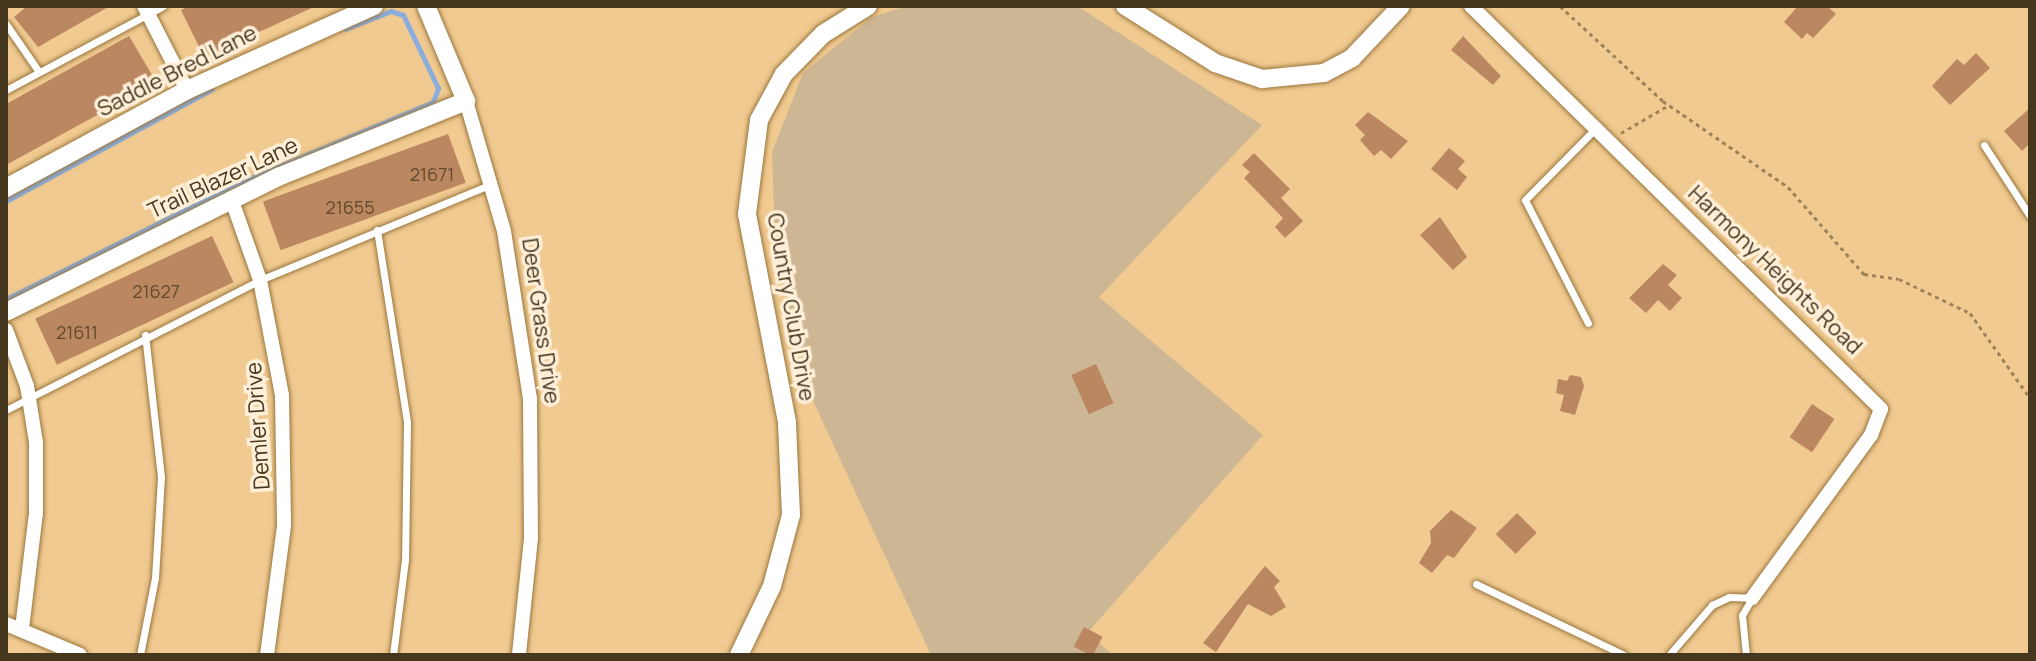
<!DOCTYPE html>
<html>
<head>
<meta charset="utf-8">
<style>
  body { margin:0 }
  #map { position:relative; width:2036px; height:661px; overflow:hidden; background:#f0ca90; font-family:Manrope,sans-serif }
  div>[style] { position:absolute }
  .green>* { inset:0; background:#cdb693 }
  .stream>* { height:5px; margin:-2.5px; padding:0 2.5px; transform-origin:2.5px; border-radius:2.5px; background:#8aadde }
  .building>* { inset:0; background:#ba8761; transform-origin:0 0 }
  .path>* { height:3px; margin-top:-1.5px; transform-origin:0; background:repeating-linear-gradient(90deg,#9e835a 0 4px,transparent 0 8px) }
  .roads { filter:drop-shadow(0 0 2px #99763e) drop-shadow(0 0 2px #99763e) }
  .service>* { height:7px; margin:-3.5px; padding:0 3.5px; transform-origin:3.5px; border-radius:3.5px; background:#fff }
  .minor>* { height:14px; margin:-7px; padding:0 7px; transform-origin:7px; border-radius:7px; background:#fff }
  .tertiary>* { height:18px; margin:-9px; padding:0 9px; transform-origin:9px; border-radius:9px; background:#fff }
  span { translate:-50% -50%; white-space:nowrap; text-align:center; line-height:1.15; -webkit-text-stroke:7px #ffefd8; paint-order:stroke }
  .number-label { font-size:18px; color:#624a2f }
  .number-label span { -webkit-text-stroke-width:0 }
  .street-label { font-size:22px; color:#45361e }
  .frame { position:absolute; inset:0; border:8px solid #45361e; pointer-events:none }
</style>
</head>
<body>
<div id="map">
  <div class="green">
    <div style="clip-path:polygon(908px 6px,1077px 6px,1262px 125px,1099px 297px,1263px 435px,1088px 632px,1112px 655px,931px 655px,814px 403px,776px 261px,772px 152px,803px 73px,872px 17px)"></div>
  </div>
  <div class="stream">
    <div style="left:6px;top:201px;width:234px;rotate:-28.5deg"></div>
    <div style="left:6px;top:299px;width:263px;rotate:-26.5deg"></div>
    <div style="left:241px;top:182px;width:208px;rotate:-22.6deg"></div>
    <div style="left:433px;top:102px;width:15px;rotate:-70deg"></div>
    <div style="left:438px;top:88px;width:81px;rotate:-115.6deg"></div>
    <div style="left:403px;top:15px;width:13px;rotate:-162deg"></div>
    <div style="left:391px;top:11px;width:49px;rotate:158.6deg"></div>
  </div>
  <div class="building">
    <div style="clip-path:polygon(27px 6px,110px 6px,38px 47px,14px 17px)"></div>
    <div style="clip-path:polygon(190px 6px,316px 6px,204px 57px,181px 10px)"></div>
    <div style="clip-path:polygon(1798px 6px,1827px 6px,1836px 14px,1813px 38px,1807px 33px,1802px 39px,1784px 22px)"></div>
    <div style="clip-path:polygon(129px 36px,155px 80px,150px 86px,6px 165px,6px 104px)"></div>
    <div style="clip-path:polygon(1463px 36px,1501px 76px,1493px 85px,1451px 50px)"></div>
    <div style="clip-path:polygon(1976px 53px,1990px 68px,1950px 105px,1932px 86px,1957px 59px,1964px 65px)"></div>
    <div style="clip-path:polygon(2030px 108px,2030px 143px,2022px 151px,2004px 131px)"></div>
    <div style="clip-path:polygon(1368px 112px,1408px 141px,1391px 159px,1381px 150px,1374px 156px,1360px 140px,1365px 135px,1355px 125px)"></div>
    <div style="left:448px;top:134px;width:52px;height:197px;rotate:70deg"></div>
    <div style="clip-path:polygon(1449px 148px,1465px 161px,1458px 169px,1467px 177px,1457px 190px,1431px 169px)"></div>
    <div style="clip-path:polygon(1254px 153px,1290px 189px,1281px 198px,1303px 221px,1285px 238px,1275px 227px,1283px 218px,1244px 178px,1250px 172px,1242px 165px)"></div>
    <div style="clip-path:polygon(1440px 217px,1467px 257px,1453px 270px,1420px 235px)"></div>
    <div style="left:212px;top:236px;width:51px;height:195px;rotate:65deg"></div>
    <div style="clip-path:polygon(1663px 264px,1677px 275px,1668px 285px,1682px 298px,1670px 311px,1658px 300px,1646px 313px,1629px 298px)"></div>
    <div style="left:1096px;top:364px;width:43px;height:27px;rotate:66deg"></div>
    <div style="clip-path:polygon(1570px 375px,1581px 377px,1584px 386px,1575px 415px,1560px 411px,1564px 395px,1556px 393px,1558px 379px,1567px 381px)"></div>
    <div style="left:1812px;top:404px;width:27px;height:40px;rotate:34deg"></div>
    <div style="clip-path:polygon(1451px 510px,1477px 528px,1454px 558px,1447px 555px,1432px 573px,1419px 563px,1431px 543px,1430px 531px)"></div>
    <div style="left:1517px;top:513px;width:28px;height:30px;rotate:45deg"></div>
    <div style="clip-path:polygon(1265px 566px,1280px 581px,1274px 587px,1286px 607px,1271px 616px,1248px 604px,1216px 652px,1203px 643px)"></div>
    <div style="left:1084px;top:627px;width:21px;height:22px;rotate:28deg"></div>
  </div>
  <div class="path">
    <div style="left:1560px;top:6px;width:140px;rotate:42.7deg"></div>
    <div style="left:1663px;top:101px;width:152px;rotate:34.5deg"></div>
    <div style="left:1788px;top:187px;width:116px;rotate:48.9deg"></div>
    <div style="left:1864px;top:274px;width:35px;rotate:8deg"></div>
    <div style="left:1899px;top:279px;width:79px;rotate:25.6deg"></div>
    <div style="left:1970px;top:313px;width:104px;rotate:54.8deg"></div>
    <div style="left:1621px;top:133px;width:56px;rotate:-30.3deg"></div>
  </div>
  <div class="roads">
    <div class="service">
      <div style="left:6px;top:24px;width:58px;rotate:55.5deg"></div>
      <div style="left:6px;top:90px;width:178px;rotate:-28.1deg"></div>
      <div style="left:1984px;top:145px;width:85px;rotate:57.1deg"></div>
      <div style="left:377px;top:230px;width:194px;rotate:81.1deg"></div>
      <div style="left:407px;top:422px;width:138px;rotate:90.8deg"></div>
      <div style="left:405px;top:560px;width:96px;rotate:97.2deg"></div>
      <div style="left:1588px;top:323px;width:138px;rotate:-117.1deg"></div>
      <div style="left:1525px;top:200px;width:100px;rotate:-45.4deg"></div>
      <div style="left:6px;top:410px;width:285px;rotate:-27.1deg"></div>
      <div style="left:260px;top:280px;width:248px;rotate:-22.5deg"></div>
      <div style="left:1476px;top:584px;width:164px;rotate:25.6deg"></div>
      <div style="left:140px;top:655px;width:78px;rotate:-79deg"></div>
      <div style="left:155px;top:578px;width:101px;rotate:-86.6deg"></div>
      <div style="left:161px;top:477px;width:143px;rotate:-96.4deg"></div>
      <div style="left:1669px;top:655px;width:66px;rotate:-49.3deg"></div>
      <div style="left:1712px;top:605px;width:19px;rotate:-25deg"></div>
      <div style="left:1729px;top:597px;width:23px;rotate:2deg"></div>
      <div style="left:1752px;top:598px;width:20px;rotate:120deg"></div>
      <div style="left:1742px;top:615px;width:40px;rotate:84.3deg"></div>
    </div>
    <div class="minor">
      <div style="left:144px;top:6px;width:94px;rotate:62.9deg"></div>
      <div style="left:1471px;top:6px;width:575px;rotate:44.51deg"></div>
      <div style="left:1881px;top:409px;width:28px;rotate:111deg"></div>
      <div style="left:1871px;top:435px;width:202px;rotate:126.1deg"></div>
      <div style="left:466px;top:101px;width:135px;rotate:73.7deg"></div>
      <div style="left:504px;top:231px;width:170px;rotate:81.2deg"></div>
      <div style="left:530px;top:399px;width:139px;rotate:89.6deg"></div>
      <div style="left:531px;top:538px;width:118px;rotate:95.9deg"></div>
      <div style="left:231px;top:198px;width:87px;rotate:70.5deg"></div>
      <div style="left:260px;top:280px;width:117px;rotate:79.2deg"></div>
      <div style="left:282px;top:395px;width:131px;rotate:89.1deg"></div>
      <div style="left:284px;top:526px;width:130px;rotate:97.5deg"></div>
      <div style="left:6px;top:330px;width:60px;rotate:69.4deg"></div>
      <div style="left:27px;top:386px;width:57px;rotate:80.9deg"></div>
      <div style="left:36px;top:442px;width:71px;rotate:90deg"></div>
      <div style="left:36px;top:513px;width:117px;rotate:96.9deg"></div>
      <div style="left:6px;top:624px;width:80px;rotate:22.7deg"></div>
    </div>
    <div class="tertiary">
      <div style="left:1125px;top:6px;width:107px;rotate:32.3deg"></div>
      <div style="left:1215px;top:63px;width:50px;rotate:18.8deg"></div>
      <div style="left:1262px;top:79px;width:62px;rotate:-5.5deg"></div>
      <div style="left:1324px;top:73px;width:32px;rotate:-28deg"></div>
      <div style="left:1352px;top:58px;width:71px;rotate:-46.7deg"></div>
      <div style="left:6px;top:188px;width:206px;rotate:-28.4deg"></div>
      <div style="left:187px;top:90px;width:205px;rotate:-24.2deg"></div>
      <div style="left:6px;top:312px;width:304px;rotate:-26.4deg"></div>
      <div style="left:278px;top:177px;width:203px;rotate:-22deg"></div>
      <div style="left:466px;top:101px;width:103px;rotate:-112.8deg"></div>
      <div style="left:739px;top:655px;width:76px;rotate:-64.4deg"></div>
      <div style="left:772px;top:586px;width:73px;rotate:-75deg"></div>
      <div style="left:791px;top:515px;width:93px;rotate:-92.5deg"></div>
      <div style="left:787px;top:422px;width:212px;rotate:-100.9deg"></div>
      <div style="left:747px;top:214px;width:95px;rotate:-82.7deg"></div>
      <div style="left:759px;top:120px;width:52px;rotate:-61.5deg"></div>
      <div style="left:784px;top:74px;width:56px;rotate:-45.7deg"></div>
      <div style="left:823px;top:34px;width:53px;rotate:-31.9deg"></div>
    </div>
  </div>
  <div class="number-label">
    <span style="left:432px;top:174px">21671</span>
    <span style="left:350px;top:207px">21655</span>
    <span style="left:156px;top:291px">21627</span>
    <span style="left:77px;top:332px">21611</span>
  </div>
  <div class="street-label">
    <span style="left:177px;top:71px;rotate:-27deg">Saddle Bred Lane</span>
    <span style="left:223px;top:178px;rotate:-25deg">Trail Blazer Lane</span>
    <span style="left:1775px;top:270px;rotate:44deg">Harmony Heights Road</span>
    <span style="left:791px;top:307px;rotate:80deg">Country Club Drive</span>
    <span style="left:541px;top:321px;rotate:82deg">Deer Grass Drive</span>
    <span style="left:258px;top:426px;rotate:-94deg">Demler Drive</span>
  </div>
  <div class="frame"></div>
</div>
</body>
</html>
